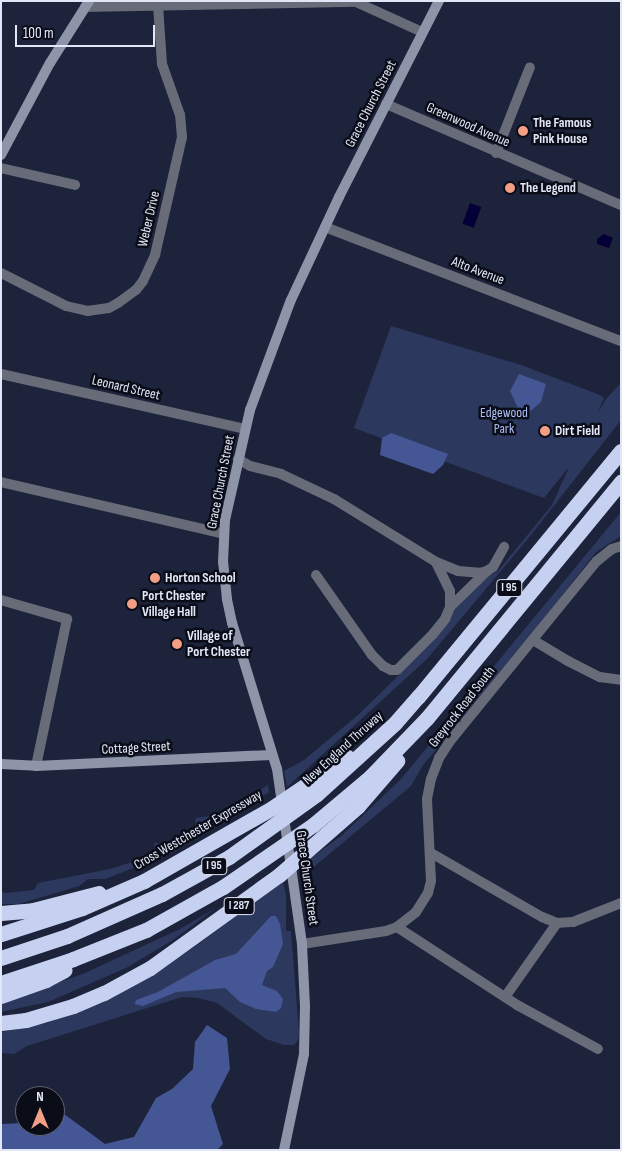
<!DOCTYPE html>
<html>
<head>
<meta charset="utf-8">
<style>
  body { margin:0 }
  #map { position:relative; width:622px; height:1151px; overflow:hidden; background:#1c233b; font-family:"Sofia Sans Condensed",sans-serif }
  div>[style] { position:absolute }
  .green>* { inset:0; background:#2d385e }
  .forest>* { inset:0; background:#455695 }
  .water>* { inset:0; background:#040037; transform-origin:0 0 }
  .street>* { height:10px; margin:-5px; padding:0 5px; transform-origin:5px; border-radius:5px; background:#686c79 }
  .secondary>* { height:10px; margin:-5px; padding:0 5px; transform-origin:5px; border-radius:5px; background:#8e95a9 }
  .highway>* { height:15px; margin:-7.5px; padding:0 7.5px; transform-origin:7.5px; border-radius:7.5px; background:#c6d1f1 }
  .dots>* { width:14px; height:14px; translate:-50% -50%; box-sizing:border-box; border:2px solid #0a0d18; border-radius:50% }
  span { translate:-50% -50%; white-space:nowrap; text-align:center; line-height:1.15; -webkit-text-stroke:5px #0a0d18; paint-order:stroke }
  .shield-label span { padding:1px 4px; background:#0a0d18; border:1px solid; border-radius:4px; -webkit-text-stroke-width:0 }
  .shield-label { font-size:12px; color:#e2e7f7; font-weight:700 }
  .street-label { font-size:14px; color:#e2e7f7 }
  .poi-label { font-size:14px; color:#e2e7f7; font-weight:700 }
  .left { translate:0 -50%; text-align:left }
  .park-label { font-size:14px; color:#adbff6 }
  .frame { position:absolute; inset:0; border:2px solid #e2e7f7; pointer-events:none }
  .north { position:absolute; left:15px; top:1086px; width:50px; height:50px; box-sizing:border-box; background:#0a0d18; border:1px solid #606471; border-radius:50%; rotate:0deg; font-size:14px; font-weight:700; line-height:20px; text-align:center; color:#e2e7f7 }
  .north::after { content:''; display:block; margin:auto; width:18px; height:22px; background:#f39f85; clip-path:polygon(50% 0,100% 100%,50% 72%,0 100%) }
  .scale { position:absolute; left:15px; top:25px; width:140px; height:22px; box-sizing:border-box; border:2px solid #e2e7f7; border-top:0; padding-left:6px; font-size:15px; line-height:18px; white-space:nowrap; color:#e2e7f7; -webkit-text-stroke:4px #0a0d18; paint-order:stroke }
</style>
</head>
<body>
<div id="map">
  <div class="green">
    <div style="clip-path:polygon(391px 326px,521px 365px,600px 395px,604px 398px,597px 414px,606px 399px,621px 383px,621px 420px,531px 535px,427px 659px,287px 787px,284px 771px,304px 760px,358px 715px,401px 673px,469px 593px,482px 580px,498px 571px,552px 505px,569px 467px,544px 498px,354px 428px)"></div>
    <div style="clip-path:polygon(621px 512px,621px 536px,596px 552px,492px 685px,423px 765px,411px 786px,304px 875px,299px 867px,341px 836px,401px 779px)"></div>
    <div style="clip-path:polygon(268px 785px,269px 792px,172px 853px,105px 879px,88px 879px,79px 886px,19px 904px,1px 904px,1px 891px,5px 893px,34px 890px,38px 883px,110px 869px,155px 855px,154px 843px,172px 843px,195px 830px,196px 818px,218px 815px)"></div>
    <div style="clip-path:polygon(283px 882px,286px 894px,286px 931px,291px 931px,299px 1033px,298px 1040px,294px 1045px,284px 1045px,266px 1039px,217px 1003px,198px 998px,182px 997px,27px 1046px,14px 1054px,1px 1053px,1px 1032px,47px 1023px,142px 981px,193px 948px)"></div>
    <div style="clip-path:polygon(216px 908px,173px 940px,126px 968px,48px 1002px,1px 1012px,1px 1003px,85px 973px,180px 929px)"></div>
  </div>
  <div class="forest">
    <div style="clip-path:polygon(519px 374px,546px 384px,541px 402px,521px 419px,515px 419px,518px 408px,510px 391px)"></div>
    <div style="clip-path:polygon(391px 433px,448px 454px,443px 465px,433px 474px,380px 455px,382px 438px)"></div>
    <div style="clip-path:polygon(271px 916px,276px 916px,280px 924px,283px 944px,273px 967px,267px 971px,262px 985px,277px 991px,283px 999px,281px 1008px,276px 1012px,256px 1009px,240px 1002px,225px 988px,176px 992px,143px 1006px,135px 1004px,136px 1000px,158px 992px,215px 960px,236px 954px)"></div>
    <div style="clip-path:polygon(207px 1025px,227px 1038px,230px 1069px,211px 1106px,223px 1144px,217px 1150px,1px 1150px,1px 1124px,25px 1123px,25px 1126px,55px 1126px,55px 1116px,64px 1114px,105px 1144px,134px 1137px,156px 1098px,172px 1089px,193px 1069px,195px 1042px)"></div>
  </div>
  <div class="water">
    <div style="left:470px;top:203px;width:12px;height:22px;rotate:20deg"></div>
    <div style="clip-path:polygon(604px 234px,613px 238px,609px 248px,597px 244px,597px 239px)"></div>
  </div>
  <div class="street">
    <div style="left:85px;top:7px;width:271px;rotate:-1.1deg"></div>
    <div style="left:356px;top:2px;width:72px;rotate:24.4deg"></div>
    <div style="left:386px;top:104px;width:256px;rotate:23.3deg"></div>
    <div style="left:496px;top:153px;width:92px;rotate:-68.4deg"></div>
    <div style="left:1px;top:168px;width:76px;rotate:12.9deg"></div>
    <div style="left:325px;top:227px;width:317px;rotate:21.1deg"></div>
    <div style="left:1px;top:273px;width:73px;rotate:26.9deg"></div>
    <div style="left:66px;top:306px;width:22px;rotate:13deg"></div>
    <div style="left:87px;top:311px;width:22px;rotate:-8deg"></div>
    <div style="left:109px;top:308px;width:10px;rotate:-29deg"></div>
    <div style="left:118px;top:303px;width:22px;rotate:-36deg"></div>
    <div style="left:136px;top:290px;width:11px;rotate:-52deg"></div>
    <div style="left:143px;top:281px;width:29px;rotate:-65deg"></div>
    <div style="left:155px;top:255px;width:121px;rotate:-77.1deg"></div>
    <div style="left:182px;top:137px;width:22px;rotate:-95deg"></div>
    <div style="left:180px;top:115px;width:54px;rotate:-109.4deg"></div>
    <div style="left:162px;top:64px;width:58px;rotate:-93.9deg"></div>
    <div style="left:1px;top:374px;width:250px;rotate:12.7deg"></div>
    <div style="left:238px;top:459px;width:14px;rotate:30deg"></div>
    <div style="left:250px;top:466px;width:32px;rotate:14deg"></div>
    <div style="left:281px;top:474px;width:59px;rotate:25.3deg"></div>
    <div style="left:334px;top:499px;width:120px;rotate:31.7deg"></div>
    <div style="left:436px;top:562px;width:24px;rotate:22deg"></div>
    <div style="left:458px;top:571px;width:21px;rotate:5deg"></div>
    <div style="left:479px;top:573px;width:8px;rotate:-14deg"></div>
    <div style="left:487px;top:571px;width:7px;rotate:-34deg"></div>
    <div style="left:493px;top:567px;width:23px;rotate:-61deg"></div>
    <div style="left:1px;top:482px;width:229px;rotate:13.1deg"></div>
    <div style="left:316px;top:575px;width:98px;rotate:55deg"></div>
    <div style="left:372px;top:655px;width:16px;rotate:45deg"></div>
    <div style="left:383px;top:666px;width:9px;rotate:27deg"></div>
    <div style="left:391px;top:670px;width:6px"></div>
    <div style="left:397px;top:670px;width:51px;rotate:-45deg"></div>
    <div style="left:433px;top:634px;width:19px;rotate:-51deg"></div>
    <div style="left:445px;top:619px;width:13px;rotate:-67deg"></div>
    <div style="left:450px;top:607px;width:16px;rotate:-90deg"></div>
    <div style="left:450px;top:591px;width:32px;rotate:-116deg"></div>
    <div style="left:1px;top:600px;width:69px;rotate:16.1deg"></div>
    <div style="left:67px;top:619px;width:150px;rotate:101.9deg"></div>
    <div style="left:450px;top:607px;width:52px;rotate:-44.2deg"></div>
    <div style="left:533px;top:640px;width:41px;rotate:31deg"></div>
    <div style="left:568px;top:661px;width:36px;rotate:27deg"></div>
    <div style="left:600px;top:677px;width:21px;rotate:8deg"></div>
    <div style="left:431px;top:853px;width:128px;rotate:30deg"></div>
    <div style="left:542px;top:917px;width:16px;rotate:22deg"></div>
    <div style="left:557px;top:923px;width:16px;rotate:-4deg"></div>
    <div style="left:573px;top:922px;width:52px;rotate:-21.6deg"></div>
    <div style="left:397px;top:927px;width:143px;rotate:33deg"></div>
    <div style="left:517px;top:1005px;width:92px;rotate:28.5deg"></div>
    <div style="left:302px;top:944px;width:85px;rotate:-8.8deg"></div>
    <div style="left:386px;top:931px;width:12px;rotate:-20deg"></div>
    <div style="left:397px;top:927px;width:24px;rotate:-38deg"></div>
    <div style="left:416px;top:912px;width:22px;rotate:-58deg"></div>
    <div style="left:428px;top:893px;width:12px;rotate:-76deg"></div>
    <div style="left:431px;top:881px;width:82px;rotate:-92.8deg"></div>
    <div style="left:427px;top:799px;width:20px;rotate:-79deg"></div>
    <div style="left:431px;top:779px;width:22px;rotate:-69deg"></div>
    <div style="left:439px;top:758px;width:20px;rotate:-57deg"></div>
    <div style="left:450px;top:741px;width:232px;rotate:-50.8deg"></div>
    <div style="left:597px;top:561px;width:19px;rotate:-39deg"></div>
    <div style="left:612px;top:549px;width:9px;rotate:-18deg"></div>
    <div style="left:505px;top:997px;width:90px;rotate:-54.9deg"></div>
  </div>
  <div class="secondary">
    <div style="left:1px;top:155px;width:104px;rotate:-62deg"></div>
    <div style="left:50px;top:63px;width:73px;rotate:-57.8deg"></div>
    <div style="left:1px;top:764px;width:35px;rotate:3deg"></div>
    <div style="left:36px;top:766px;width:236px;rotate:-2.7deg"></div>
    <div style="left:284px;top:1150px;width:98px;rotate:-78.2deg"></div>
    <div style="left:304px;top:1054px;width:48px;rotate:-88.8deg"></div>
    <div style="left:305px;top:1006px;width:62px;rotate:-92.8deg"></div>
    <div style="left:302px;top:944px;width:177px;rotate:-98.1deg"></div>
    <div style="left:277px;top:769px;width:153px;rotate:-107.1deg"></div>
    <div style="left:232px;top:623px;width:25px;rotate:-102deg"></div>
    <div style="left:227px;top:599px;width:37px;rotate:-96deg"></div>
    <div style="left:223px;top:562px;width:42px;rotate:-87.3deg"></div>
    <div style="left:225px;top:520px;width:113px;rotate:-77.2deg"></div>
    <div style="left:250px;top:410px;width:117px;rotate:-69.6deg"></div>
    <div style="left:291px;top:300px;width:114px;rotate:-65deg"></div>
    <div style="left:339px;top:197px;width:220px;rotate:-63deg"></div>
  </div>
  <div class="highway">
    <div style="left:1px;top:913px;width:32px;rotate:-5deg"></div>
    <div style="left:33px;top:910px;width:68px;rotate:-14.4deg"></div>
    <div style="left:1px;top:934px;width:85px;rotate:-17.8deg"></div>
    <div style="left:82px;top:908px;width:68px;rotate:-23.5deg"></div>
    <div style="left:144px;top:881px;width:147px;rotate:-29.7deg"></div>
    <div style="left:272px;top:808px;width:91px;rotate:-34.2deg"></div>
    <div style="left:1px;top:958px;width:70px;rotate:-18.4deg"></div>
    <div style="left:67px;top:936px;width:104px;rotate:-23.9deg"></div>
    <div style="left:162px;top:894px;width:77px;rotate:-28.9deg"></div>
    <div style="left:229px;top:857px;width:108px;rotate:-35.6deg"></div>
    <div style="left:317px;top:794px;width:105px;rotate:-42.3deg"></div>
    <div style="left:395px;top:723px;width:35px;rotate:-49deg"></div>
    <div style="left:418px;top:697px;width:319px;rotate:-50.5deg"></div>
    <div style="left:1px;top:983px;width:76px;rotate:-18.4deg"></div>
    <div style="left:73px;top:959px;width:79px;rotate:-21.7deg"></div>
    <div style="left:146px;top:930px;width:88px;rotate:-29.2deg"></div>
    <div style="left:223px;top:887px;width:109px;rotate:-34.6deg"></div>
    <div style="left:313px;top:825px;width:75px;rotate:-40.1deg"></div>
    <div style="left:370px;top:777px;width:82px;rotate:-46deg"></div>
    <div style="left:427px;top:718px;width:306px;rotate:-50.6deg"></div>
    <div style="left:1px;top:996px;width:48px;rotate:-19.6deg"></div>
    <div style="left:46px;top:980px;width:21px;rotate:-28deg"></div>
    <div style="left:1px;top:1023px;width:25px;rotate:-7deg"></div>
    <div style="left:26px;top:1020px;width:49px;rotate:-16.6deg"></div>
    <div style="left:73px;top:1006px;width:34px;rotate:-23deg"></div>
    <div style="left:104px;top:993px;width:52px;rotate:-28.5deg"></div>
    <div style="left:150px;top:968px;width:159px;rotate:-35.8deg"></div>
    <div style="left:279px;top:875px;width:105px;rotate:-41.1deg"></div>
    <div style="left:358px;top:806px;width:60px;rotate:-49.1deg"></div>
  </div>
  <div class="dots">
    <div style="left:523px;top:131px;background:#f39f85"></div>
    <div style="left:510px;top:188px;background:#f39f85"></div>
    <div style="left:545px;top:431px;background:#f39f85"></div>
    <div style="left:155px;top:578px;background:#f39f85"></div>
    <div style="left:132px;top:604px;background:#f39f85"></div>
    <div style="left:177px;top:644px;background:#f39f85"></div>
  </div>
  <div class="shield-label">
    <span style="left:509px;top:588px">I 95</span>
    <span style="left:214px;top:866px">I 95</span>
    <span style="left:239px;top:906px">I 287</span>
  </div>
  <div class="street-label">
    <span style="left:371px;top:104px;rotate:-63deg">Grace Church Street</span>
    <span style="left:468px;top:125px;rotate:24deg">Greenwood Avenue</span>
    <span style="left:149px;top:219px;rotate:-77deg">Weber Drive</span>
    <span style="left:478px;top:271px;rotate:21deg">Alto Avenue</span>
    <span style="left:126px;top:388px;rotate:13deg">Leonard Street</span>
    <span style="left:221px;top:482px;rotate:-79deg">Grace Church Street</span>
    <span style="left:462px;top:707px;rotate:-52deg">Greyrock Road South</span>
    <span style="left:136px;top:748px;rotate:-3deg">Cottage Street</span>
    <span style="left:343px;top:748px;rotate:-42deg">New England Thruway</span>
    <span style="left:198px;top:830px;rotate:-30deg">Cross Westchester Expressway</span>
    <span style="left:307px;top:878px;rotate:82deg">Grace Church Street</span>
  </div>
  <div class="poi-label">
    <span class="left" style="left:533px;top:131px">The Famous<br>Pink House</span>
    <span class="left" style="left:520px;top:188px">The Legend</span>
    <span class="left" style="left:555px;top:431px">Dirt Field</span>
    <span class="left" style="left:165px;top:578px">Horton School</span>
    <span class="left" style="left:142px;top:604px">Port Chester<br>Village Hall</span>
    <span class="left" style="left:187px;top:644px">Village of<br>Port Chester</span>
  </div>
  <div class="park-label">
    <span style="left:504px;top:421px">Edgewood<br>Park</span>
  </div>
  <div class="frame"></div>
  <div class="north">N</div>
  <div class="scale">100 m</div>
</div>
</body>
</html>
